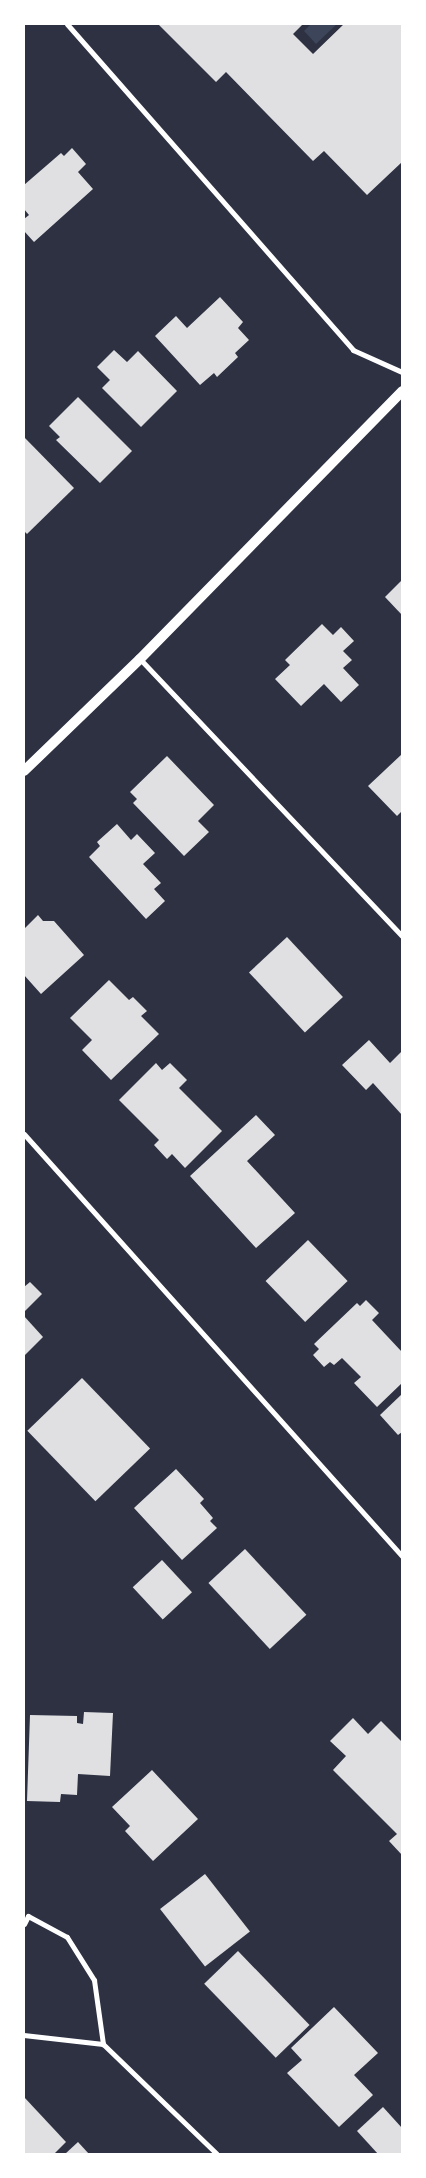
<!DOCTYPE html>
<html>
<head>
<meta charset="utf-8">
<style>
  body { margin:0 }
  #map { position:relative; width:426px; height:2178px; overflow:hidden; background:#2d3142; font-family:Montserrat,sans-serif }
  div>[style] { position:absolute }
  .green>* { inset:0; background:#3c4559 }
  .building>* { inset:0; background:#e0e0e3; transform-origin:0 0 }
  .minor>* { height:5px; margin:-2.5px; padding:0 2.5px; transform-origin:2.5px; border-radius:2.5px; background:#fff }
  .secondary>* { height:10px; margin:-5px; padding:0 5px; transform-origin:5px; border-radius:5px; background:#fff }
  span { translate:-50% -50%; white-space:nowrap; text-align:center; line-height:1.15; -webkit-text-stroke:5px #fff; paint-order:stroke }
  .frame { position:absolute; inset:0; border:25px solid #fff; pointer-events:none }
</style>
</head>
<body>
<div id="map">
  <div class="green">
    <div style="clip-path:polygon(311px 24px,337px 24px,316px 44px,304px 31px)"></div>
  </div>
  <div class="building">
    <div style="clip-path:polygon(158px 24px,303px 24px,293px 34px,313px 54px,344px 24px,402px 24px,402px 162px,367px 195px,324px 151px,313px 161px,226px 72px,216px 82px)"></div>
    <div style="clip-path:polygon(72px 148px,86px 164px,78px 172px,93px 189px,34px 242px,24px 231px,24px 219px,29px 215px,24px 209px,24px 185px,61px 153px,64px 156px)"></div>
    <div style="clip-path:polygon(220px 297px,243px 322px,238px 328px,249px 340px,235px 353px,238px 357px,217px 377px,214px 373px,200px 385px,155px 336px,176px 316px,187px 328px)"></div>
    <div style="clip-path:polygon(114px 350px,127px 362px,138px 351px,177px 391px,141px 427px,102px 388px,110px 380px,97px 367px)"></div>
    <div style="clip-path:polygon(78px 397px,132px 451px,100px 483px,56px 440px,60px 437px,49px 426px)"></div>
    <div style="clip-path:polygon(24px 437px,74px 488px,27px 534px,24px 531px)"></div>
    <div style="clip-path:polygon(402px 580px,402px 615px,385px 597px)"></div>
    <div style="clip-path:polygon(322px 624px,333px 635px,341px 627px,354px 641px,343px 651px,352px 660px,343px 668px,359px 685px,341px 702px,324px 684px,301px 706px,275px 679px,290px 665px,285px 660px)"></div>
    <div style="clip-path:polygon(402px 754px,402px 814px,401px 812px,397px 816px,368px 786px)"></div>
    <div style="clip-path:polygon(167px 756px,214px 805px,198px 821px,209px 832px,184px 856px,133px 803px,137px 799px,130px 792px)"></div>
    <div style="clip-path:polygon(117px 824px,131px 840px,137px 834px,155px 853px,143px 864px,161px 883px,154px 889px,165px 901px,146px 919px,89px 857px,100px 846px,97px 842px)"></div>
    <div style="clip-path:polygon(38px 915px,43px 921px,54px 921px,84px 955px,41px 994px,24px 975px,24px 929px)"></div>
    <div style="left:287px;top:937px;width:82px;height:52px;rotate:47deg"></div>
    <div style="clip-path:polygon(109px 980px,129px 1000px,133px 997px,147px 1011px,141px 1016px,159px 1034px,111px 1080px,82px 1050px,92px 1040px,70px 1018px)"></div>
    <div style="clip-path:polygon(369px 1040px,390px 1063px,402px 1051px,402px 1115px,373px 1083px,366px 1090px,342px 1065px)"></div>
    <div style="clip-path:polygon(156px 1063px,162px 1070px,170px 1063px,187px 1080px,179px 1088px,222px 1131px,185px 1168px,172px 1154px,167px 1159px,154px 1145px,159px 1140px,119px 1100px)"></div>
    <div style="clip-path:polygon(256px 1115px,275px 1135px,247px 1161px,295px 1213px,256px 1248px,190px 1176px)"></div>
    <div style="left:308px;top:1240px;width:57px;height:59px;rotate:46deg"></div>
    <div style="clip-path:polygon(30px 1282px,42px 1294px,24px 1312px,24px 1287px)"></div>
    <div style="clip-path:polygon(366px 1300px,379px 1313px,372px 1320px,402px 1352px,402px 1383px,377px 1407px,354px 1383px,361px 1377px,342px 1358px,334px 1365px,330px 1362px,324px 1367px,313px 1355px,319px 1349px,314px 1344px,357px 1303px,360px 1306px)"></div>
    <div style="clip-path:polygon(24px 1316px,43px 1337px,24px 1356px)"></div>
    <div style="left:82px;top:1378px;width:98px;height:76px;rotate:46deg"></div>
    <div style="clip-path:polygon(402px 1394px,402px 1432px,398px 1435px,380px 1415px)"></div>
    <div style="clip-path:polygon(176px 1469px,204px 1499px,200px 1503px,213px 1518px,210px 1521px,217px 1528px,182px 1560px,134px 1508px)"></div>
    <div style="left:245px;top:1549px;width:90px;height:50px;rotate:47deg"></div>
    <div style="left:162px;top:1560px;width:44px;height:40px;rotate:47deg"></div>
    <div style="clip-path:polygon(84px 1712px,113px 1713px,110px 1776px,78px 1774px,77px 1795px,61px 1794px,60px 1802px,27px 1801px,30px 1715px,77px 1716px,77px 1723px,83px 1724px)"></div>
    <div style="clip-path:polygon(353px 1718px,368px 1734px,381px 1721px,402px 1742px,402px 1855px,389px 1841px,397px 1834px,333px 1770px,346px 1756px,330px 1741px)"></div>
    <div style="clip-path:polygon(152px 1770px,198px 1819px,153px 1861px,125px 1831px,130px 1826px,112px 1807px)"></div>
    <div style="left:205px;top:1874px;width:73px;height:57px;rotate:52deg"></div>
    <div style="left:238px;top:1951px;width:103px;height:47px;rotate:46deg"></div>
    <div style="clip-path:polygon(334px 2007px,378px 2053px,354px 2075px,373px 2095px,339px 2127px,287px 2073px,302px 2060px,291px 2048px)"></div>
    <div style="clip-path:polygon(24px 2097px,66px 2142px,54px 2154px,24px 2154px)"></div>
    <div style="clip-path:polygon(383px 2107px,402px 2128px,402px 2154px,378px 2154px,357px 2131px)"></div>
    <div style="clip-path:polygon(78px 2142px,89px 2154px,65px 2154px)"></div>
  </div>
  <div class="minor">
    <div style="left:67px;top:24px;width:434px;rotate:48.7deg"></div>
    <div style="left:353px;top:350px;width:54px;rotate:24.2deg"></div>
    <div style="left:140px;top:659px;width:381px;rotate:46.6deg"></div>
    <div style="left:24px;top:1134px;width:567px;rotate:48.15deg"></div>
    <div style="left:24px;top:1924px;width:9px;rotate:-63deg"></div>
    <div style="left:28px;top:1916px;width:44px;rotate:28.3deg"></div>
    <div style="left:67px;top:1937px;width:51px;rotate:57.9deg"></div>
    <div style="left:94px;top:1980px;width:65px;rotate:82deg"></div>
    <div style="left:103px;top:2044px;width:80px;rotate:-173.5deg"></div>
    <div style="left:103px;top:2044px;width:158px;rotate:44deg"></div>
  </div>
  <div class="secondary">
    <div style="left:24px;top:771px;width:161px;rotate:-44deg"></div>
    <div style="left:140px;top:659px;width:375px;rotate:-45.6deg"></div>
  </div>
  <div class="frame"></div>
</div>
</body>
</html>
